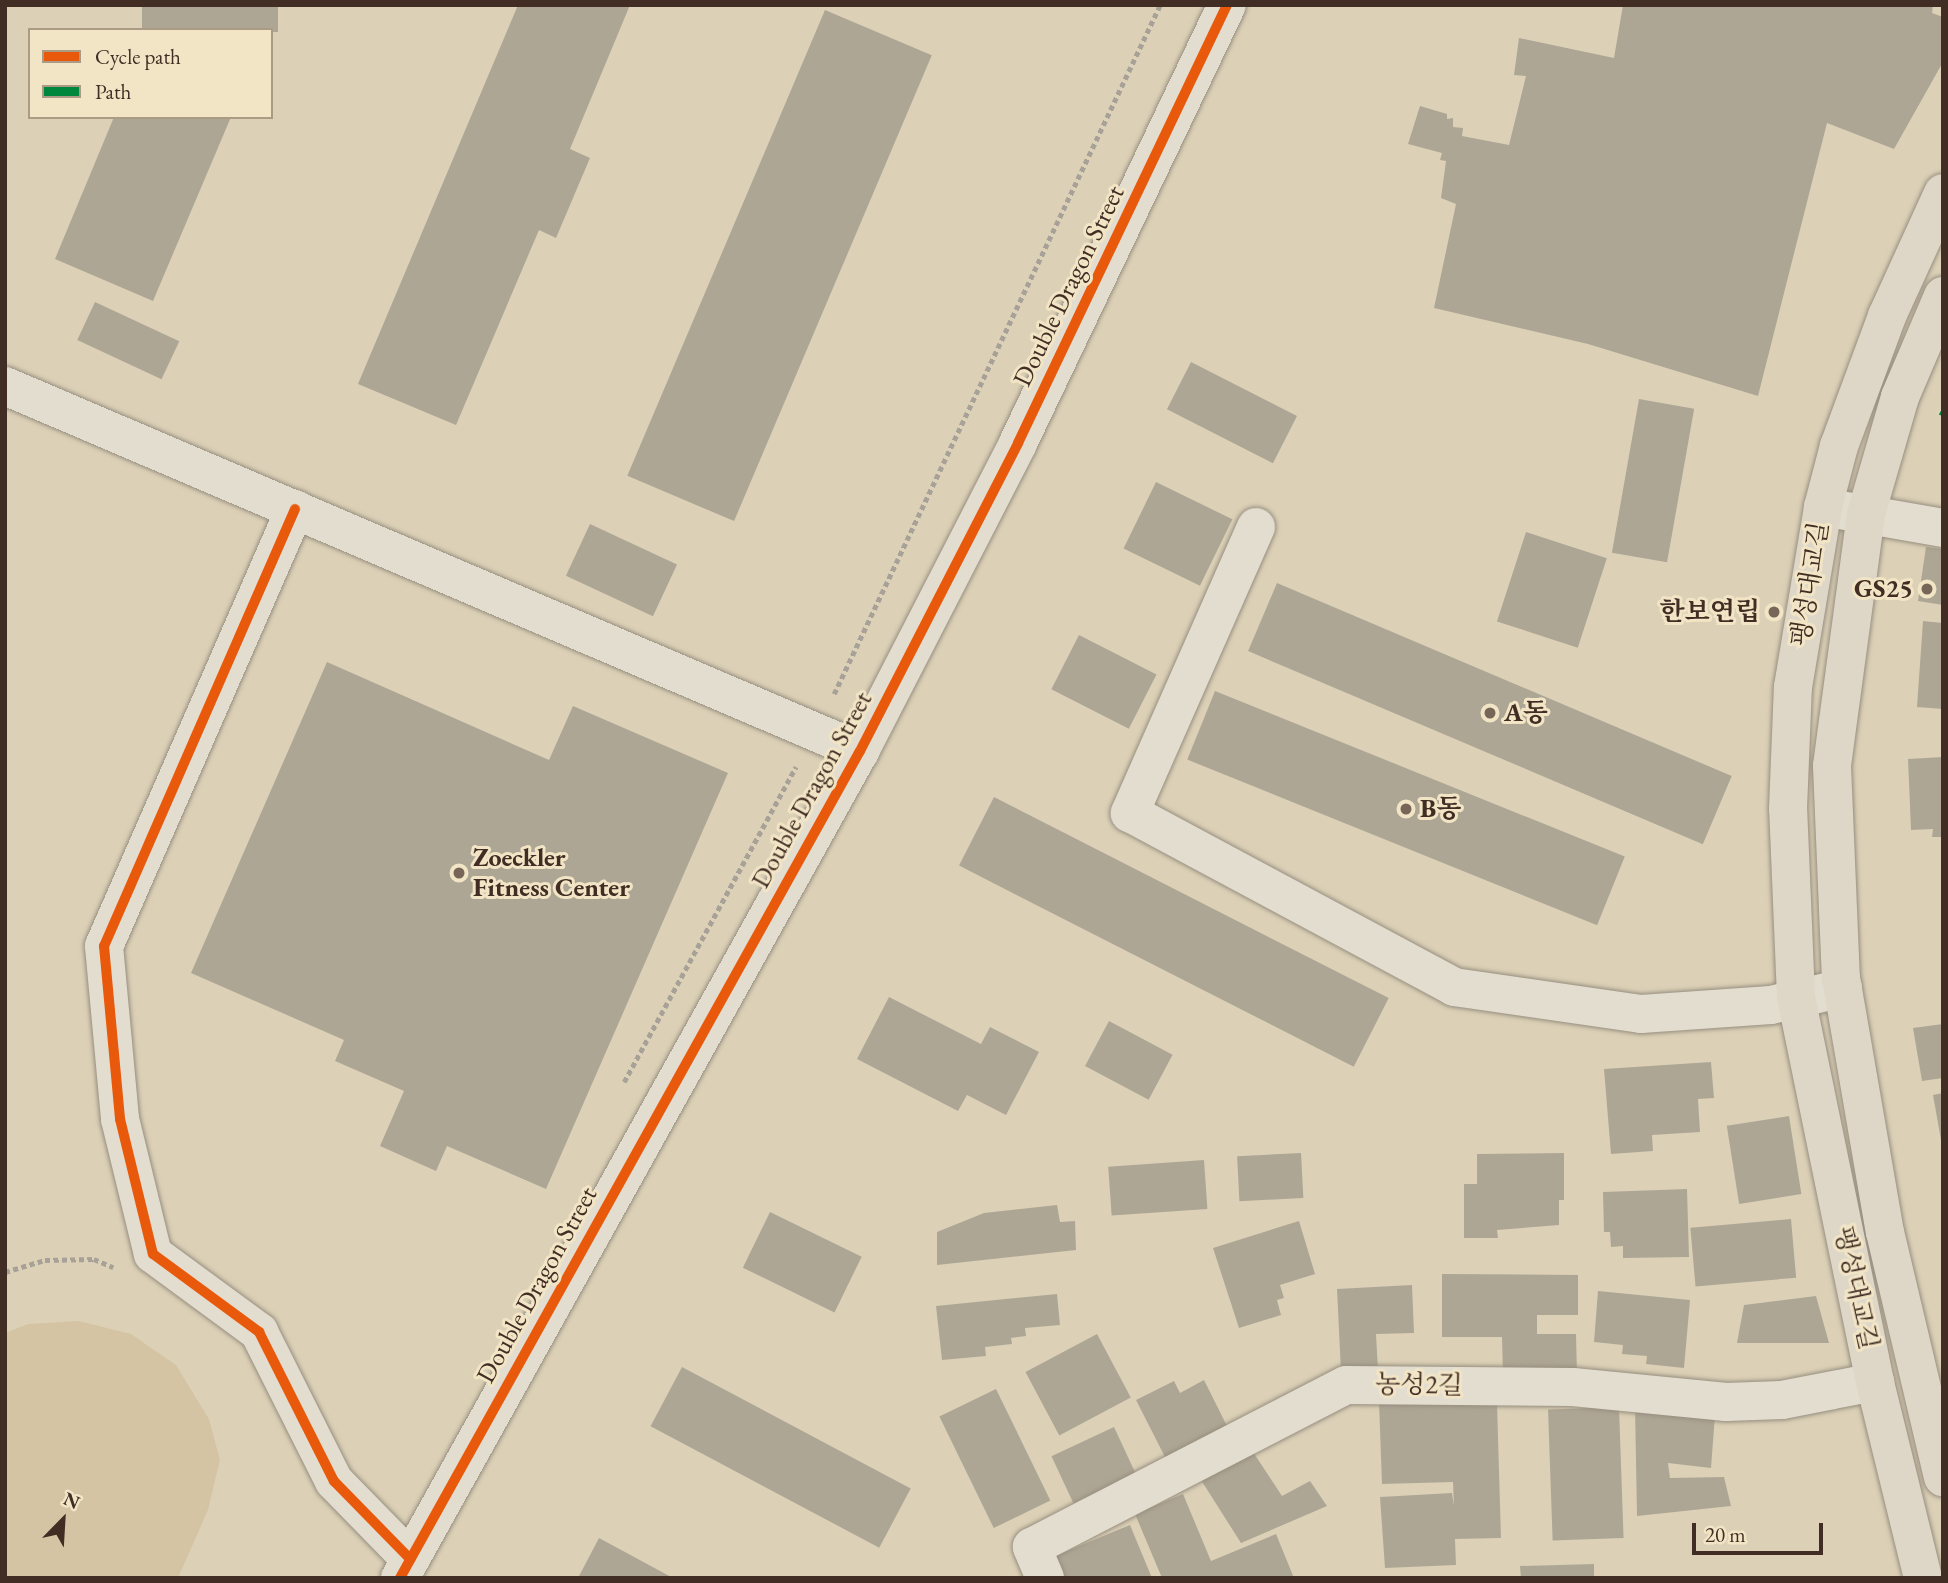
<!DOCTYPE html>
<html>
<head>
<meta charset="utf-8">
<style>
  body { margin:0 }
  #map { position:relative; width:1948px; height:1583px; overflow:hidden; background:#dcd1b7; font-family:"EB Garamond","Noto Serif KR",serif }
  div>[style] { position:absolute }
  .green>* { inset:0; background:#d4c4a3 }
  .building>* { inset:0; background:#aea695; transform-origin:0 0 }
  .path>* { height:4.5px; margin-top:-2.25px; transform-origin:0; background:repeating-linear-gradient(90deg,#a8a197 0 5px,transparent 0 8.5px) }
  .roads { filter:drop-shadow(0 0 2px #978e7f) drop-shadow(0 0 2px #978e7f) }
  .minor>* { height:38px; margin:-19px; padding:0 19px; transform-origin:19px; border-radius:19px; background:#e3ddd0 }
  .major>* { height:38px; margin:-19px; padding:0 19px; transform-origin:19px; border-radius:19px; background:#ded7c8 }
  .quiet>* { height:9px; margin-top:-4.5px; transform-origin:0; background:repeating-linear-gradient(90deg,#00873e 0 18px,transparent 0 27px) }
  .cycleway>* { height:10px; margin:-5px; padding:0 5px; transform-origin:5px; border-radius:5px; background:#e8590c }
  .dots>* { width:19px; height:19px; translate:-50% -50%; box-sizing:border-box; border:4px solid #f2e5c6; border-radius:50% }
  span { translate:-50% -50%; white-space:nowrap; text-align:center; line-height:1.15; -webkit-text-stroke:6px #f2e5c6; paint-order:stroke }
  .street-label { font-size:26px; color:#412d24 }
  .poi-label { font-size:26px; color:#412d24; font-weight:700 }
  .right { translate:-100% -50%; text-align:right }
  .left { translate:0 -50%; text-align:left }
  .frame { position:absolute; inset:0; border:7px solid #412d24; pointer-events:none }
  .legend { position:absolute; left:28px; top:28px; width:245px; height:91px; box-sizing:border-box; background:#f2e5c6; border:2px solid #ab9b85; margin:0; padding:9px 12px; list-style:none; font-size:21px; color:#412d24 }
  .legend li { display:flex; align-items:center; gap:14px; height:35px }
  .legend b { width:35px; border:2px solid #ab9b85 }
  .north { position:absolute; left:28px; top:1485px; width:70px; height:70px; -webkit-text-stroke:5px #f2e5c6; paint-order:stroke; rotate:24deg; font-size:19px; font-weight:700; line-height:28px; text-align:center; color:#412d24 }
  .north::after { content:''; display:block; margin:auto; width:24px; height:32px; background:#412d24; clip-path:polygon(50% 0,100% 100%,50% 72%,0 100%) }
  .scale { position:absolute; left:1692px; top:1523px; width:131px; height:32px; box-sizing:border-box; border:4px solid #412d24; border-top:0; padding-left:9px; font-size:21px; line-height:24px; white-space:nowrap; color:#412d24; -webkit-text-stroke:5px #f2e5c6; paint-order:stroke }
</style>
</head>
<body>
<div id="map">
  <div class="green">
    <div style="clip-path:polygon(79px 1321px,131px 1334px,176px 1365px,209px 1419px,220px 1460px,208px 1510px,178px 1578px,5px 1578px,5px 1333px,28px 1324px)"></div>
  </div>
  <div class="building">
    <div style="left:142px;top:5px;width:136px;height:27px"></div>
    <div style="clip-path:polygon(518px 5px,630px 5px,570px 149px,590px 158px,556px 238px,539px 230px,456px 425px,358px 384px)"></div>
    <div style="clip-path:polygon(1623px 5px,1933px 5px,1932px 13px,1943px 17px,1943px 62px,1894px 149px,1827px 123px,1758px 396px,1588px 344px,1434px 308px,1456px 204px,1441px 198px,1446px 161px,1440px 160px,1442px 153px,1408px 144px,1420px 106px,1447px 114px,1447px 119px,1453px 118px,1453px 127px,1463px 128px,1462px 136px,1509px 145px,1526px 76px,1514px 75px,1519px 38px,1614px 58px)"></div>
    <div style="left:825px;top:10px;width:116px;height:506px;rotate:23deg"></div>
    <div style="clip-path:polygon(114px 117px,231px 117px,153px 301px,55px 259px)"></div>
    <div style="left:95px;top:302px;width:93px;height:42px;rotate:25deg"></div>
    <div style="left:1191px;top:362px;width:119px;height:53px;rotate:27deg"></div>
    <div style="left:1639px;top:399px;width:56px;height:156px;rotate:10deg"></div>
    <div style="left:1156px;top:482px;width:85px;height:74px;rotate:26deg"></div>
    <div style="left:590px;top:524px;width:96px;height:57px;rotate:25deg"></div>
    <div style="left:1526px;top:532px;width:85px;height:94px;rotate:18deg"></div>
    <div style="clip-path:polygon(1926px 547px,1943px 549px,1943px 605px,1918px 601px)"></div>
    <div style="left:1277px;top:583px;width:494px;height:74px;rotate:23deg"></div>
    <div style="clip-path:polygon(1923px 621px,1943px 623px,1943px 709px,1917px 707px)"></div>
    <div style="left:1079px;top:635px;width:87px;height:61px;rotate:27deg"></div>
    <div style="clip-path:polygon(327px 662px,549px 760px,573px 706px,728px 773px,546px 1189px,447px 1146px,436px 1171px,380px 1146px,404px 1091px,335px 1061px,344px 1040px,191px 973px)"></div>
    <div style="left:1215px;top:691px;width:442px;height:74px;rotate:22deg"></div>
    <div style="clip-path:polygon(1943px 757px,1943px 837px,1932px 837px,1933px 829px,1911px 830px,1908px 759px)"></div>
    <div style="left:994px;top:797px;width:443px;height:77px;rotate:27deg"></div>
    <div style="clip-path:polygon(889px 997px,981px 1044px,990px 1027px,1039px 1052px,1006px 1115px,967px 1095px,958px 1111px,857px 1059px)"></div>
    <div style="left:1109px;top:1021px;width:72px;height:51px;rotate:28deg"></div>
    <div style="clip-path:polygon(1943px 1024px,1943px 1078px,1922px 1081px,1913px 1028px)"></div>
    <div style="clip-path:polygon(1711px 1062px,1714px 1098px,1698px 1099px,1700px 1132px,1652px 1135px,1653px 1151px,1611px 1154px,1604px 1069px)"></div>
    <div style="clip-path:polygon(1943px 1093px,1943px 1140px,1941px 1140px,1933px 1095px)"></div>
    <div style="left:1789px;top:1116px;width:79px;height:63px;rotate:81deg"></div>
    <div style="left:1301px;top:1153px;width:45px;height:64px;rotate:87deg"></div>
    <div style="clip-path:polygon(1564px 1153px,1564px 1200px,1559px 1200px,1559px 1225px,1497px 1230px,1498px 1238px,1464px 1238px,1464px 1184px,1477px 1184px,1477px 1154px)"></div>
    <div style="left:1204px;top:1160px;width:49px;height:96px;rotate:86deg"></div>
    <div style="clip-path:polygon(1687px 1189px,1689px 1257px,1623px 1258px,1623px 1246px,1611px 1247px,1610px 1232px,1604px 1232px,1603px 1192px)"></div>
    <div style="clip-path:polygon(1057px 1205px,1060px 1222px,1075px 1221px,1076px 1250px,937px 1265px,937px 1232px,984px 1213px)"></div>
    <div style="left:770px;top:1212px;width:102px;height:62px;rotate:26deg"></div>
    <div style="left:1791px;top:1219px;width:59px;height:101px;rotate:85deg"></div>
    <div style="clip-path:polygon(1299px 1221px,1315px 1274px,1280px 1285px,1284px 1298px,1277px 1300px,1281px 1315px,1239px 1328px,1213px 1248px)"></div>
    <div style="clip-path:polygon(1442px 1274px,1578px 1275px,1578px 1315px,1537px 1315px,1537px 1334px,1576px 1334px,1577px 1376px,1503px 1376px,1502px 1337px,1442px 1337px)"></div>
    <div style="clip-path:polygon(1412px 1285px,1414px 1333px,1376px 1334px,1378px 1370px,1341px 1372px,1337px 1289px)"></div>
    <div style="clip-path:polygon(1598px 1291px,1690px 1300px,1684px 1368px,1646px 1364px,1647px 1356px,1622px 1354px,1623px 1345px,1594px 1342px)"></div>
    <div style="clip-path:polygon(1057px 1294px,1060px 1325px,1025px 1328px,1026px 1336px,1011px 1338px,1012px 1344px,985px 1347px,986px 1356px,942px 1360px,936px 1306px)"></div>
    <div style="clip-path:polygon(1816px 1296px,1829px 1343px,1737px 1343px,1744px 1305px)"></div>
    <div style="left:1097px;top:1334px;width:72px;height:81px;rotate:62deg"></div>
    <div style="left:682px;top:1367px;width:259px;height:67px;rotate:28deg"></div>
    <div style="clip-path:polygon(1204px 1380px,1228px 1428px,1166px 1459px,1136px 1400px,1174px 1381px,1180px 1393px)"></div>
    <div style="left:996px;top:1389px;width:124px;height:63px;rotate:64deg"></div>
    <div style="clip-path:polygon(1379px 1402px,1497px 1403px,1501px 1538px,1455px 1539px,1456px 1565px,1385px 1568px,1380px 1497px,1452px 1493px,1454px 1506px,1453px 1482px,1382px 1484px)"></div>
    <div style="left:1619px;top:1407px;width:131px;height:71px;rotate:88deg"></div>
    <div style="clip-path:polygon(1635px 1407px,1715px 1415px,1711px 1468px,1668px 1463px,1670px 1478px,1724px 1477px,1731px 1506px,1637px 1516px)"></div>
    <div style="left:1114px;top:1427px;width:52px;height:69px;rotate:65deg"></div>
    <div style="clip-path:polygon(1253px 1452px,1282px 1496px,1310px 1481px,1327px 1506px,1241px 1543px,1201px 1480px)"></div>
    <div style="clip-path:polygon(1183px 1494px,1211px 1561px,1276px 1534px,1294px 1578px,1162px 1578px,1135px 1514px)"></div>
    <div style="clip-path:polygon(1130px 1525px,1152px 1578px,1064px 1578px,1055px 1556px)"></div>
    <div style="clip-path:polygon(599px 1538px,673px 1578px,578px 1578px)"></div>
    <div style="clip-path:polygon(1594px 1564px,1594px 1578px,1521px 1578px,1520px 1566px)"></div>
  </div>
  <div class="path">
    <div style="left:834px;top:694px;width:762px;rotate:-64.68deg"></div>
    <div style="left:624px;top:1082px;width:359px;rotate:-61.4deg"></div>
    <div style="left:5px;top:1272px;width:42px;rotate:-16.7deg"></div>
    <div style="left:45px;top:1260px;width:49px;rotate:-1.2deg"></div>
    <div style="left:94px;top:1259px;width:21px;rotate:23deg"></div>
  </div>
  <div class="roads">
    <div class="minor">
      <div style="left:5px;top:386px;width:930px;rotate:23.12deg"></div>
      <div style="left:1823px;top:507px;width:122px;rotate:9.9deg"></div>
      <div style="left:295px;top:509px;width:477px;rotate:113.6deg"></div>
      <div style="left:104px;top:946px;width:174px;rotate:84.7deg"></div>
      <div style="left:120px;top:1119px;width:139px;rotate:76.3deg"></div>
      <div style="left:153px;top:1254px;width:132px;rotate:36.3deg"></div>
      <div style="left:259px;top:1332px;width:167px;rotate:63.3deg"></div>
      <div style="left:334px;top:1481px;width:109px;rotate:45.7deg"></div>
      <div style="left:1256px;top:527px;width:313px;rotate:113.8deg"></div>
      <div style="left:1130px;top:813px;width:368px;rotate:28.2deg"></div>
      <div style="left:1454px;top:987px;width:189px;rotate:8.2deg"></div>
      <div style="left:1641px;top:1014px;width:130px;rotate:-4deg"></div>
      <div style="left:1771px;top:1005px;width:74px;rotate:-13.3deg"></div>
      <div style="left:400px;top:1578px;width:946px;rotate:-60.92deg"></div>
      <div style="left:860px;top:751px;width:346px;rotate:-62.8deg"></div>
      <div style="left:1018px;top:443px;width:485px;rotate:-64.5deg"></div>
      <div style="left:1045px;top:1578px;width:34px;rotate:-113deg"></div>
      <div style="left:1032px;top:1547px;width:353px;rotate:-27.3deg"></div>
      <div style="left:1346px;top:1385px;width:227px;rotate:0.5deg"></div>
      <div style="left:1573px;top:1387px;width:154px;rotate:5.6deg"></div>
      <div style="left:1726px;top:1402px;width:56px;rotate:-2deg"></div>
      <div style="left:1782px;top:1400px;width:95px;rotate:-11deg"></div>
    </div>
    <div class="major">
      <div style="left:1943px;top:296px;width:110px;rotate:113.1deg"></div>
      <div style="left:1900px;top:397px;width:122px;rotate:106.2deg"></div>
      <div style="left:1866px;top:514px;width:254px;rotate:97.7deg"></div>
      <div style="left:1832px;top:766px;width:212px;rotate:87.6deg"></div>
      <div style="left:1841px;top:978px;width:258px;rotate:80.2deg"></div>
      <div style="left:1885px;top:1232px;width:252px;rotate:76.7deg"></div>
      <div style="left:1923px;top:1578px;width:202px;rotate:-103.8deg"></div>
      <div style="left:1875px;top:1382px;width:393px;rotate:-101.6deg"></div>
      <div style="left:1796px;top:997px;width:188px;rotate:-92.4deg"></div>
      <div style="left:1788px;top:809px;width:122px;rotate:-87.7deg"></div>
      <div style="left:1793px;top:687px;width:182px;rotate:-80.5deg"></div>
      <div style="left:1823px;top:507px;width:63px;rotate:-75.3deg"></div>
      <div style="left:1839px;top:446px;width:139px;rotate:-69.7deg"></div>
      <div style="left:1887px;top:316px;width:135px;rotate:-65.5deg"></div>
    </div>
  </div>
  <div class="quiet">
    <div style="left:1941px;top:410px;width:2px;rotate:27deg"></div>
  </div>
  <div class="cycleway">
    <div style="left:295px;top:509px;width:477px;rotate:113.6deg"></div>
    <div style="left:104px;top:946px;width:174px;rotate:84.7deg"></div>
    <div style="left:120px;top:1119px;width:139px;rotate:76.3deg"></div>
    <div style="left:153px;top:1254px;width:132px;rotate:36.3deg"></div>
    <div style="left:259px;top:1332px;width:167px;rotate:63.3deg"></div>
    <div style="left:334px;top:1481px;width:109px;rotate:45.7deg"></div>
    <div style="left:400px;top:1578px;width:946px;rotate:-60.92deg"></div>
    <div style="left:860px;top:751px;width:346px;rotate:-62.8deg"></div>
    <div style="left:1018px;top:443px;width:485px;rotate:-64.5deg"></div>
  </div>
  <div class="dots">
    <div style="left:1927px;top:589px;background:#776657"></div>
    <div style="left:1774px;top:612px;background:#776657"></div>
    <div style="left:1490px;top:713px;background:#776657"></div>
    <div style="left:1406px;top:809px;background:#776657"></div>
    <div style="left:459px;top:873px;background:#776657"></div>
  </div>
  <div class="street-label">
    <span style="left:1069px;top:286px;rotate:-64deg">Double Dragon Street</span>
    <span style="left:1810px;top:584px;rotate:-81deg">팽성대교길</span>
    <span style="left:812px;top:790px;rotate:-61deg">Double Dragon Street</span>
    <span style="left:537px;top:1285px;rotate:-61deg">Double Dragon Street</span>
    <span style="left:1856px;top:1288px;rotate:78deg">팽성대교길</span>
    <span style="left:1419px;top:1385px;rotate:1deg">농성2길</span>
  </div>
  <div class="poi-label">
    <span class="right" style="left:1913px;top:589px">GS25</span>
    <span class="right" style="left:1760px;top:612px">한보연립</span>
    <span class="left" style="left:1504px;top:713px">A동</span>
    <span class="left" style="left:1420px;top:809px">B동</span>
    <span class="left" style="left:473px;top:873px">Zoeckler<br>Fitness Center</span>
  </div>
  <div class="frame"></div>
  <ul class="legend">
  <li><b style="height:9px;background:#e8590c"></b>Cycle path</li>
  <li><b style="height:9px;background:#00873e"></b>Path</li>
  </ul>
  <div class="north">N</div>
  <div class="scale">20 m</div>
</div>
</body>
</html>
